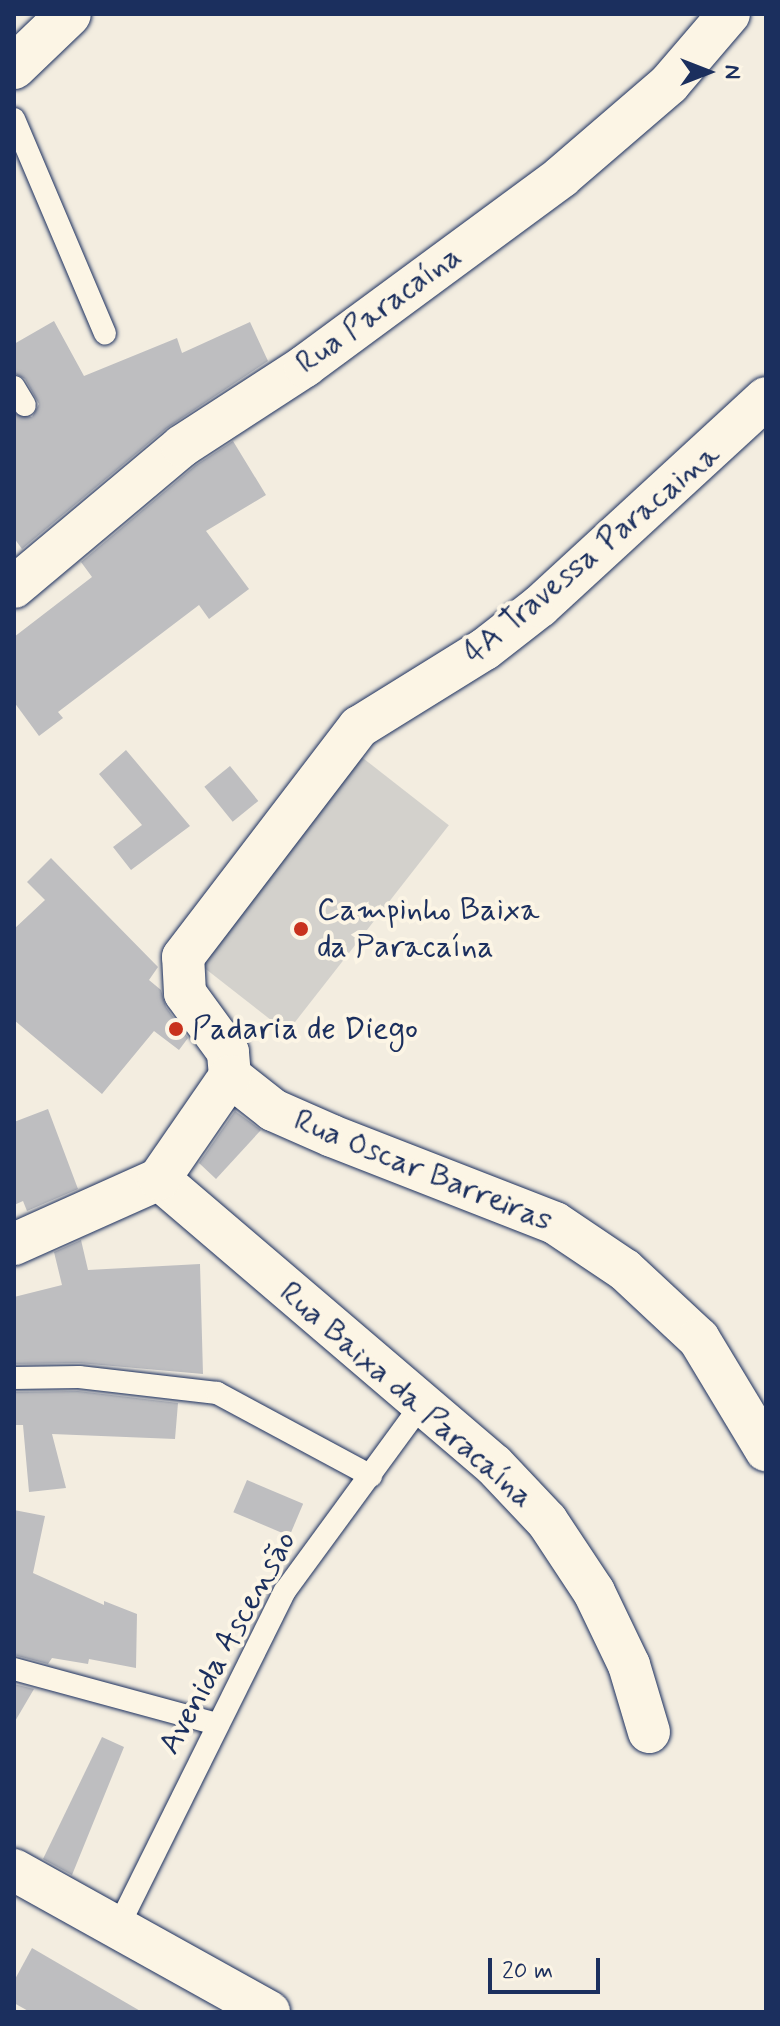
<!DOCTYPE html>
<html>
<head>
<meta charset="utf-8">
<style>
  body { margin:0 }
  #map { position:relative; width:780px; height:2026px; overflow:hidden; background:#f3ede0; font-family:Mynerve,sans-serif }
  div>[style] { position:absolute }
  .green>* { inset:0; background:#d3d1cc; transform-origin:0 0 }
  .building>* { inset:0; background:#bebec0; transform-origin:0 0 }
  .roads { filter:drop-shadow(0 0 2px #1b2f5e) drop-shadow(0 0 2px #1b2f5e) }
  .service>* { height:22px; margin:-11px; padding:0 11px; transform-origin:11px; border-radius:11px; background:#fcf5e5 }
  .minor>* { height:42px; margin:-21px; padding:0 21px; transform-origin:21px; border-radius:21px; background:#fcf5e5 }
  .secondary>* { height:44px; margin:-22px; padding:0 22px; transform-origin:22px; border-radius:22px; background:#fcf5e5 }
  .dots>* { width:22px; height:22px; translate:-50% -50%; box-sizing:border-box; border:4px solid #fcf5e5; border-radius:50% }
  span { translate:-50% -50%; white-space:nowrap; text-align:center; line-height:1.15; -webkit-text-stroke:8px #fcf5e5; paint-order:stroke }
  .street-label { font-size:32px; color:#1b2f5e }
  .poi-label { font-size:32px; color:#1b2f5e }
  .left { translate:0 -50%; text-align:left }
  .frame { position:absolute; inset:0; border:16px solid #1b2f5e; pointer-events:none }
  .north { position:absolute; left:668px; top:32px; width:80px; height:80px; -webkit-text-stroke:6px #fcf5e5; paint-order:stroke; rotate:90deg; font-size:22px; font-weight:700; line-height:32px; text-align:center; color:#1b2f5e }
  .north::after { content:''; display:block; margin:auto; width:28px; height:36px; background:#1b2f5e; clip-path:polygon(50% 0,100% 100%,50% 72%,0 100%) }
  .scale { position:absolute; left:488px; top:1958px; width:112px; height:36px; box-sizing:border-box; border:4px solid #1b2f5e; border-top:0; padding-left:10px; font-size:24px; line-height:28px; white-space:nowrap; color:#1b2f5e; -webkit-text-stroke:6px #fcf5e5; paint-order:stroke }
</style>
</head>
<body>
<div id="map">
  <div class="green">
    <div style="left:359px;top:755px;width:114px;height:263px;rotate:38deg"></div>
  </div>
  <div class="building">
    <div style="clip-path:polygon(54px 321px,84px 376px,177px 338px,182px 353px,250px 322px,268px 361px,167px 428px,22px 549px,14px 538px,14px 413px,32px 417px,39px 404px,25px 379px,14px 373px,14px 344px)"></div>
    <div style="clip-path:polygon(233px 441px,266px 495px,206px 531px,249px 589px,209px 619px,199px 605px,58px 712px,63px 718px,39px 736px,14px 702px,14px 637px,92px 577px,81px 562px,196px 465px)"></div>
    <div style="clip-path:polygon(126px 750px,190px 826px,131px 870px,113px 847px,142px 825px,99px 774px)"></div>
    <div style="left:230px;top:766px;width:45px;height:33px;rotate:51deg"></div>
    <div style="clip-path:polygon(51px 858px,158px 967px,149px 980px,161px 990px,166px 1007px,188px 1038px,179px 1050px,154px 1031px,102px 1094px,14px 1020px,14px 929px,45px 900px,27px 882px)"></div>
    <div style="clip-path:polygon(48px 1109px,78px 1189px,27px 1211px,23px 1201px,14px 1205px,14px 1122px)"></div>
    <div style="clip-path:polygon(235px 1111px,261px 1130px,216px 1179px,199px 1163px)"></div>
    <div style="clip-path:polygon(81px 1240px,88px 1270px,200px 1264px,203px 1374px,79px 1363px,14px 1364px,14px 1297px,62px 1285px,54px 1252px)"></div>
    <div style="clip-path:polygon(78px 1391px,178px 1403px,175px 1439px,52px 1434px,66px 1488px,29px 1492px,23px 1425px,14px 1425px,14px 1392px)"></div>
    <div style="left:247px;top:1480px;width:61px;height:35px;rotate:23deg"></div>
    <div style="clip-path:polygon(14px 1510px,45px 1516px,33px 1573px,104px 1605px,104px 1601px,137px 1614px,136px 1668px,89px 1659px,88px 1664px,52px 1658px,48px 1664px,14px 1655px)"></div>
    <div style="clip-path:polygon(14px 1684px,34px 1689px,14px 1723px)"></div>
    <div style="clip-path:polygon(102px 1737px,124px 1747px,72px 1875px,43px 1859px)"></div>
    <div style="clip-path:polygon(32px 1948px,142px 2012px,30px 2012px,14px 2003px,14px 1981px)"></div>
  </div>
  <div class="roads">
    <div class="service">
      <div style="left:14px;top:119px;width:233px;rotate:67deg"></div>
      <div style="left:14px;top:387px;width:21px;rotate:59deg"></div>
      <div style="left:14px;top:1378px;width:65px;rotate:-0.9deg"></div>
      <div style="left:79px;top:1377px;width:139px;rotate:6.6deg"></div>
      <div style="left:217px;top:1393px;width:175px;rotate:28.3deg"></div>
      <div style="left:14px;top:1669px;width:210px;rotate:15.2deg"></div>
      <div style="left:118px;top:1927px;width:375px;rotate:-63.6deg"></div>
      <div style="left:285px;top:1591px;width:230px;rotate:-53.8deg"></div>
    </div>
    <div class="minor">
      <div style="left:14px;top:587px;width:219px;rotate:-40deg"></div>
      <div style="left:182px;top:446px;width:147px;rotate:-33deg"></div>
      <div style="left:305px;top:366px;width:318px;rotate:-36.4deg"></div>
      <div style="left:561px;top:177px;width:143px;rotate:-40.7deg"></div>
      <div style="left:669px;top:84px;width:92px;rotate:-49.4deg"></div>
      <div style="left:230px;top:1076px;width:24px;rotate:-95deg"></div>
      <div style="left:228px;top:1052px;width:73px;rotate:-126.1deg"></div>
      <div style="left:185px;top:993px;width:36px;rotate:-93deg"></div>
      <div style="left:183px;top:957px;width:290px;rotate:-52.6deg"></div>
      <div style="left:359px;top:727px;width:148px;rotate:-31.8deg"></div>
      <div style="left:485px;top:649px;width:70px;rotate:-38deg"></div>
      <div style="left:540px;top:606px;width:307px;rotate:-42.6deg"></div>
      <div style="left:230px;top:1076px;width:55px;rotate:38.3deg"></div>
      <div style="left:273px;top:1110px;width:64px;rotate:23.8deg"></div>
      <div style="left:332px;top:1136px;width:239px;rotate:21.3deg"></div>
      <div style="left:555px;top:1223px;width:84px;rotate:33.9deg"></div>
      <div style="left:625px;top:1270px;width:101px;rotate:43deg"></div>
      <div style="left:699px;top:1339px;width:130px;rotate:58.9deg"></div>
      <div style="left:159px;top:1179px;width:440px;rotate:40.5deg"></div>
      <div style="left:494px;top:1465px;width:77px;rotate:46.6deg"></div>
      <div style="left:547px;top:1521px;width:85px;rotate:56.5deg"></div>
      <div style="left:594px;top:1592px;width:81px;rotate:64.4deg"></div>
      <div style="left:629px;top:1665px;width:70px;rotate:73.4deg"></div>
      <div style="left:14px;top:1244px;width:159px;rotate:-24.1deg"></div>
      <div style="left:159px;top:1179px;width:125px;rotate:-55.4deg"></div>
      <div style="left:14px;top:1870px;width:292px;rotate:29.1deg"></div>
    </div>
    <div class="secondary">
      <div style="left:14px;top:67px;width:76px;rotate:-43.9deg"></div>
    </div>
  </div>
  <div class="dots">
    <div style="left:301px;top:929px;background:#c8321e"></div>
    <div style="left:176px;top:1029px;background:#c8321e"></div>
  </div>
  <div class="street-label">
    <span style="left:379px;top:310px;rotate:-36deg">Rua Paracaína</span>
    <span style="left:592px;top:554px;rotate:-40deg">4A Travessa Paracaina</span>
    <span style="left:423px;top:1171px;rotate:22deg">Rua Oscar Barreiras</span>
    <span style="left:406px;top:1395px;rotate:41deg">Rua Baixa da Paracaína</span>
    <span style="left:228px;top:1643px;rotate:-61deg">Avenida Ascensão</span>
  </div>
  <div class="poi-label">
    <span class="left" style="left:317px;top:929px">Campinho Baixa<br>da Paracaína</span>
    <span class="left" style="left:192px;top:1029px">Padaria de Diego</span>
  </div>
  <div class="frame"></div>
  <div class="north">N</div>
  <div class="scale">20 m</div>
</div>
</body>
</html>
